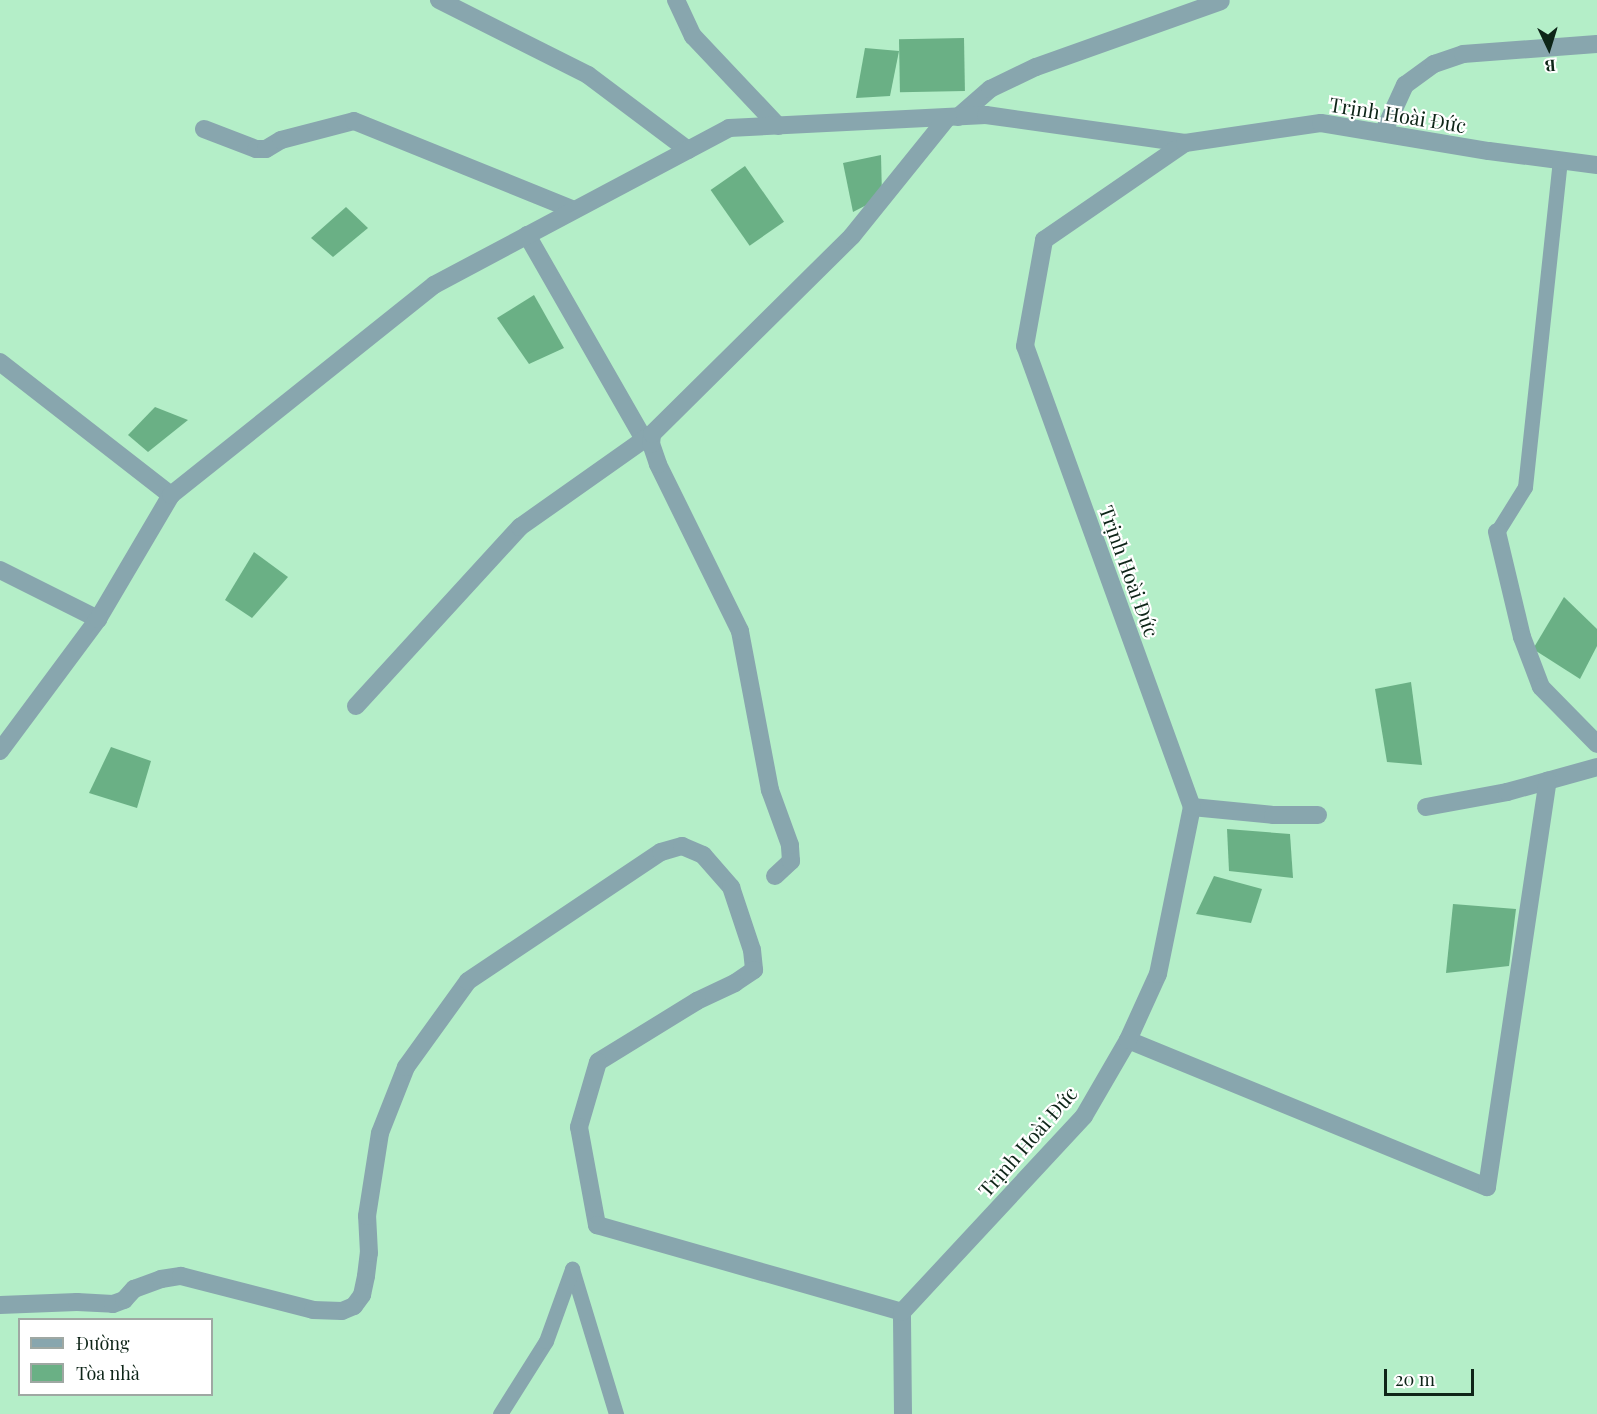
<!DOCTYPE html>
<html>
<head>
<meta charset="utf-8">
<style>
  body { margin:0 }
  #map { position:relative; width:1597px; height:1414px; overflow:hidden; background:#b4eec8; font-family:"Playfair Display",serif }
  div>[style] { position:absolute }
  .building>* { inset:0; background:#6ab085; transform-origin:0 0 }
  .service>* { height:15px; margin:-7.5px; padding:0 7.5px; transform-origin:7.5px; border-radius:7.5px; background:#88a6ae }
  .minor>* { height:18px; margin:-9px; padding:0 9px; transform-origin:9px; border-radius:9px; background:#88a6ae }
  span { translate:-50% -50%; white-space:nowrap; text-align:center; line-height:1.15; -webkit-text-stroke:4.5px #fff; paint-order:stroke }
  .street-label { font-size:20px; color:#0e2518 }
  .legend { position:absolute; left:18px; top:1318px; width:195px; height:78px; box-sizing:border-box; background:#fff; border:2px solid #9fa8a3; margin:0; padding:8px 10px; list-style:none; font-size:18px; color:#0e2518 }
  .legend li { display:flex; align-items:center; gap:12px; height:30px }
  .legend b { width:30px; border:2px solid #9fa8a3 }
  .north { position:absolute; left:1519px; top:18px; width:60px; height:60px; -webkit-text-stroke:4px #fff; paint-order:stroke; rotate:176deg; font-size:16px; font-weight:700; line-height:24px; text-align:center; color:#0e2518 }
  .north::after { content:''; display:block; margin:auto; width:21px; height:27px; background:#0e2518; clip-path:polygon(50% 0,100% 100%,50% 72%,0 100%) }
  .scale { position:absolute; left:1384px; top:1369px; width:90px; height:27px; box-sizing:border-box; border:3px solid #0e2518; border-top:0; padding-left:8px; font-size:18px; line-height:21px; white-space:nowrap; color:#0e2518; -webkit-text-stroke:4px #fff; paint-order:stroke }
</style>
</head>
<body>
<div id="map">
  <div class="building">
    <div style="left:964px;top:38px;width:53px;height:65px;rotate:89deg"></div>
    <div style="clip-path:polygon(865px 48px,899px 51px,890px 96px,856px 98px)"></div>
    <div style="clip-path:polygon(881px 155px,882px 197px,853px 212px,843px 163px)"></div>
    <div style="left:745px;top:166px;width:68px;height:42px;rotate:55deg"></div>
    <div style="clip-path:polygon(346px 207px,368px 228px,333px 257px,311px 238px)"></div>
    <div style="clip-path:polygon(534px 295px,564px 348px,529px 364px,497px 318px)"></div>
    <div style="clip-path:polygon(155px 407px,188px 420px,148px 452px,128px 435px)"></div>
    <div style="clip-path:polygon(254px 552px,288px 577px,252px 618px,225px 600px)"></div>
    <div style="clip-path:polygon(1564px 597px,1597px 629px,1597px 646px,1580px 679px,1533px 649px)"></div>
    <div style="clip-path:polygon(1411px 682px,1422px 765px,1387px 762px,1375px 689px)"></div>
    <div style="clip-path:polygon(111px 747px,151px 761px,137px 808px,89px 793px)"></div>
    <div style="clip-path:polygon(1227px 829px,1290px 834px,1293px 878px,1229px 871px)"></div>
    <div style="clip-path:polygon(1214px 876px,1262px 889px,1251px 923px,1196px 914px)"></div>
    <div style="clip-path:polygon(1453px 904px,1516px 909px,1509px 966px,1446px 973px)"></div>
  </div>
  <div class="service">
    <div style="left:1497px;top:532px;width:53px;rotate:-58.1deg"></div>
    <div style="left:1525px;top:487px;width:329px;rotate:-83.9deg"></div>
    <div style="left:572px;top:1269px;width:152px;rotate:73.1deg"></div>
    <div style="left:500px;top:1414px;width:86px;rotate:-57.8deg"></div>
    <div style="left:546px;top:1341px;width:77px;rotate:-70.1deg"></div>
  </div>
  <div class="minor">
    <div style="left:439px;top:0;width:167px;rotate:26.7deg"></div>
    <div style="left:588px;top:75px;width:125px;rotate:36.9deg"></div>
    <div style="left:676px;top:0;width:40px;rotate:65deg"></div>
    <div style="left:693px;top:36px;width:124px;rotate:46.6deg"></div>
    <div style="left:958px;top:117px;width:43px;rotate:-41.2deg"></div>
    <div style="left:990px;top:89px;width:51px;rotate:-25.6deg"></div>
    <div style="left:1036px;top:67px;width:196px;rotate:-19.6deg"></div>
    <div style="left:204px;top:129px;width:56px;rotate:21deg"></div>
    <div style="left:256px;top:149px;width:10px"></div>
    <div style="left:266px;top:149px;width:17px;rotate:-31deg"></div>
    <div style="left:281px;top:140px;width:75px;rotate:-14.6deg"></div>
    <div style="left:354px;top:121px;width:237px;rotate:22deg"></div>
    <div style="left:1383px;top:133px;width:53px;rotate:-65.4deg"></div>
    <div style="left:1405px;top:85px;width:36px;rotate:-36deg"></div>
    <div style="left:1434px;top:64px;width:31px;rotate:-19deg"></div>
    <div style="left:1463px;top:54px;width:134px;rotate:-4.3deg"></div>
    <div style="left:527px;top:235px;width:235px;rotate:60.2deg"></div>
    <div style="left:0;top:362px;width:217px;rotate:37.9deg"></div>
    <div style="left:1497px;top:532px;width:108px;rotate:76.6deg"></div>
    <div style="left:1522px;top:637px;width:53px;rotate:69.2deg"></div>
    <div style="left:1541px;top:687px;width:80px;rotate:45.5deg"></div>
    <div style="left:0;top:570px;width:110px;rotate:26.6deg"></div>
    <div style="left:356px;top:706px;width:243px;rotate:-47.5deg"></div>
    <div style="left:520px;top:527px;width:161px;rotate:-35.2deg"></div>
    <div style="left:0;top:751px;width:164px;rotate:-53.4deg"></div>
    <div style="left:98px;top:619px;width:144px;rotate:-59.5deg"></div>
    <div style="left:171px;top:495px;width:337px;rotate:-38.6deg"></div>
    <div style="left:434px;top:285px;width:334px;rotate:-28deg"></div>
    <div style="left:729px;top:128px;width:257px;rotate:-2.9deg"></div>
    <div style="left:986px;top:115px;width:201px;rotate:8deg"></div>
    <div style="left:1192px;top:807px;width:81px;rotate:5.6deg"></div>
    <div style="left:1273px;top:815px;width:45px"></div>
    <div style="left:1426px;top:807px;width:82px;rotate:-10.5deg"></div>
    <div style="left:1507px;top:792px;width:93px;rotate:-15.5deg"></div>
    <div style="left:775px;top:876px;width:22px;rotate:-43deg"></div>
    <div style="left:791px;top:861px;width:16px;rotate:-94deg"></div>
    <div style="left:790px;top:845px;width:59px;rotate:-110deg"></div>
    <div style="left:770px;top:790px;width:162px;rotate:-100.7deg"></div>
    <div style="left:740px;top:631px;width:186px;rotate:-116.2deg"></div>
    <div style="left:658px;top:464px;width:21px;rotate:-109deg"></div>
    <div style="left:651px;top:444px;width:10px;rotate:-84deg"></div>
    <div style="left:652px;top:434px;width:281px;rotate:-44.7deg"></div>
    <div style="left:852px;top:236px;width:153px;rotate:-51.1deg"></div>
    <div style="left:1128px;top:1040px;width:388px;rotate:22.3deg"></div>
    <div style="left:1487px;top:1187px;width:411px;rotate:-81.5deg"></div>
    <div style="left:0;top:1305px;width:77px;rotate:-2.2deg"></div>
    <div style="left:77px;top:1302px;width:36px;rotate:3deg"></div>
    <div style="left:113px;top:1304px;width:12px;rotate:-20deg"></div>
    <div style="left:124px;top:1300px;width:15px;rotate:-48deg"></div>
    <div style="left:134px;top:1289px;width:29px;rotate:-20deg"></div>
    <div style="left:161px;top:1279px;width:20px;rotate:-9deg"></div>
    <div style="left:181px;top:1276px;width:136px;rotate:14.4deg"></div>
    <div style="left:313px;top:1310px;width:29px;rotate:2deg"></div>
    <div style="left:342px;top:1311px;width:13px;rotate:-23deg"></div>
    <div style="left:354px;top:1306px;width:14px;rotate:-54deg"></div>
    <div style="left:362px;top:1295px;width:19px;rotate:-78deg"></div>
    <div style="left:366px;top:1276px;width:23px;rotate:-83deg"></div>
    <div style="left:369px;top:1253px;width:37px;rotate:-93deg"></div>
    <div style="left:367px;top:1216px;width:84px;rotate:-81.1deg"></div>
    <div style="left:380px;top:1133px;width:71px;rotate:-68.5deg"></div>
    <div style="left:406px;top:1067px;width:106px;rotate:-54.2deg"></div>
    <div style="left:468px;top:981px;width:232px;rotate:-33.8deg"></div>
    <div style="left:661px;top:852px;width:22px;rotate:-16deg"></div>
    <div style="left:682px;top:846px;width:23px;rotate:23deg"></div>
    <div style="left:703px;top:855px;width:43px;rotate:48.8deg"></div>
    <div style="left:731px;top:887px;width:66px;rotate:71.6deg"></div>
    <div style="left:752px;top:950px;width:20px;rotate:84deg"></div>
    <div style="left:754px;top:970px;width:23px;rotate:146deg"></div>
    <div style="left:735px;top:983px;width:42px;rotate:154.7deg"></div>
    <div style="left:697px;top:1001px;width:116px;rotate:148.4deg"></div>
    <div style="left:598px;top:1062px;width:68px;rotate:106.3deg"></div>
    <div style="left:579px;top:1127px;width:100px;rotate:79.6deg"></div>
    <div style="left:597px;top:1225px;width:317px;rotate:15.9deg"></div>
    <div style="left:903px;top:1414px;width:102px;rotate:-90.6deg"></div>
    <div style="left:902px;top:1312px;width:267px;rotate:-47.1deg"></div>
    <div style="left:1084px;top:1116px;width:88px;rotate:-59.9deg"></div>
    <div style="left:1128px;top:1040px;width:72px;rotate:-65.6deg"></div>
    <div style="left:1158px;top:974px;width:170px;rotate:-78.5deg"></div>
    <div style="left:1192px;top:807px;width:490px;rotate:-109.9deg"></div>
    <div style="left:1025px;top:346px;width:108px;rotate:-79.8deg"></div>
    <div style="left:1044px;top:240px;width:171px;rotate:-34.5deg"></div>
    <div style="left:1185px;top:143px;width:137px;rotate:-8.4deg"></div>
    <div style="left:1321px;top:123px;width:170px;rotate:9.5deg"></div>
    <div style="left:1489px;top:151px;width:109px;rotate:7.4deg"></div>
  </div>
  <div class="street-label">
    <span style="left:1398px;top:114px;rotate:9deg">Trịnh Hoài Đức</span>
    <span style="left:1130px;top:571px;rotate:70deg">Trịnh Hoài Đức</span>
    <span style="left:1027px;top:1141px;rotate:-49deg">Trịnh Hoài Đức</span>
  </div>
  <ul class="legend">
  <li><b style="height:8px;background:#88a6ae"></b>Đường</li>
  <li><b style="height:16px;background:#6ab085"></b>Tòa nhà</li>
  </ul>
  <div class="north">B</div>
  <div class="scale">20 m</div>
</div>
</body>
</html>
